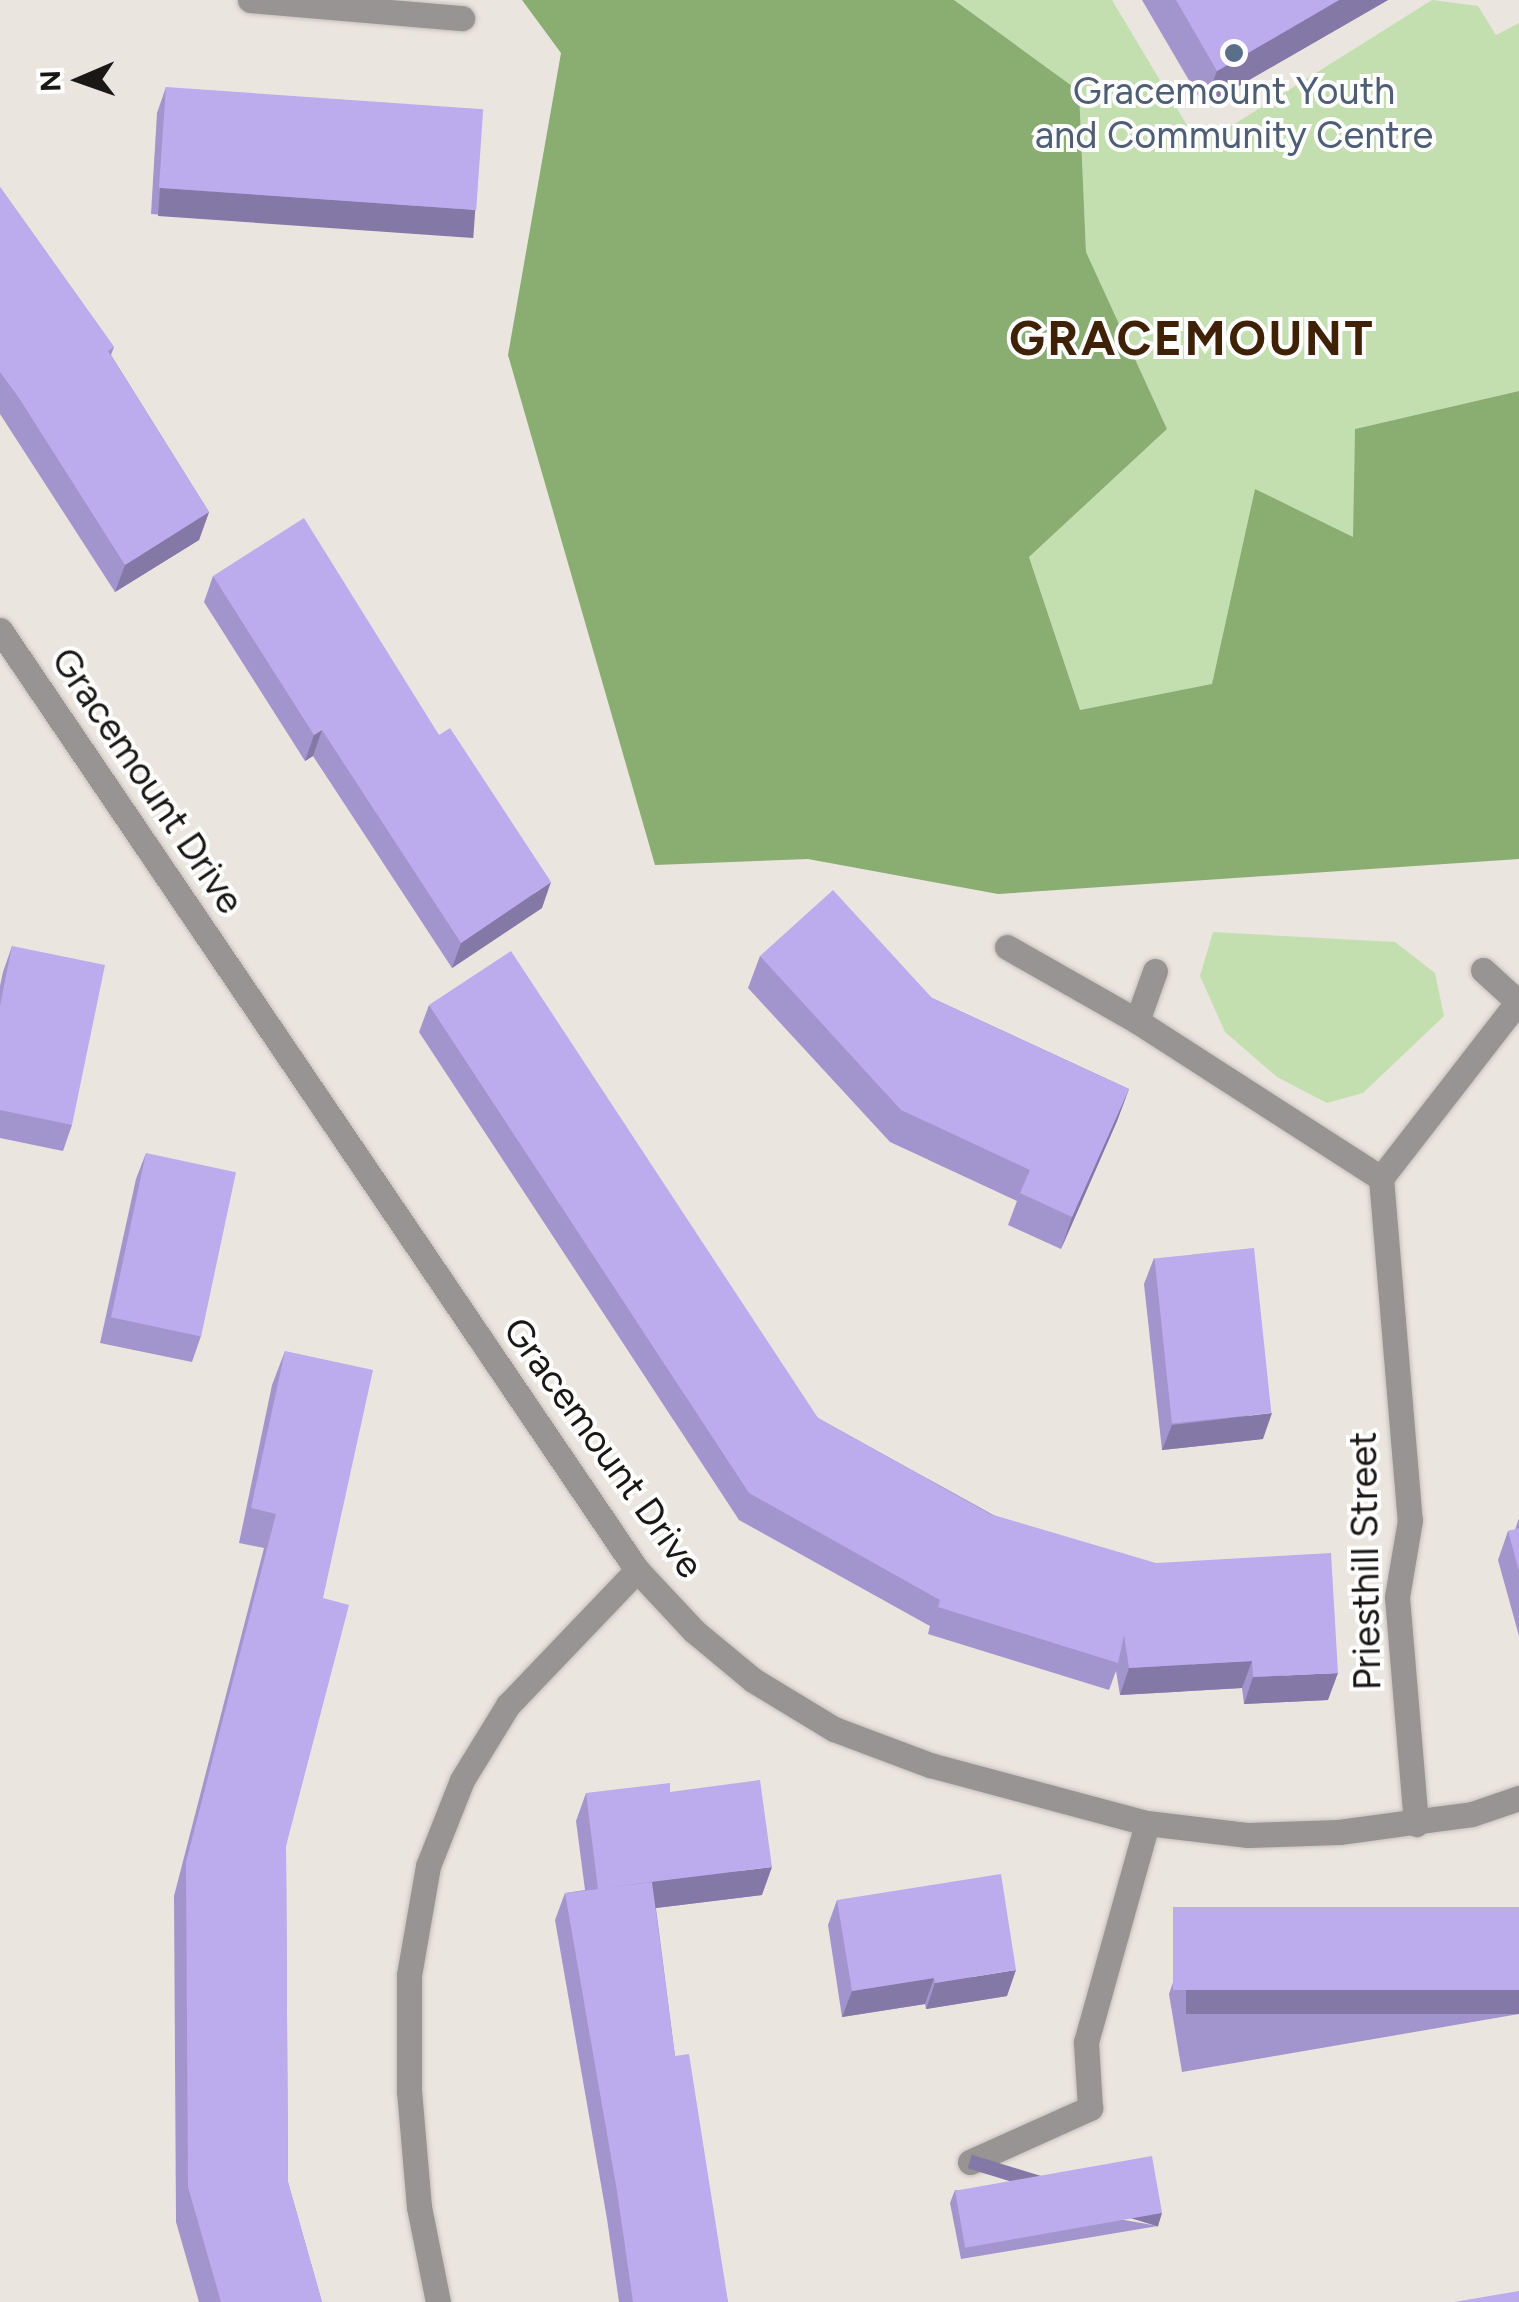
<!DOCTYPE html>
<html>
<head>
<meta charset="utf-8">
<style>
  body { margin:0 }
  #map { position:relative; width:1519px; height:2302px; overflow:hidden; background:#ebe5df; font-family:Figtree,sans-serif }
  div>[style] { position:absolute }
  .green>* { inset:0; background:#c3dfb0 }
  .forest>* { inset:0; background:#8aad71 }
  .roads { filter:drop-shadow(0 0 2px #c5c0bb) drop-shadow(0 0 2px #c5c0bb) }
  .minor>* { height:25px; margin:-12.5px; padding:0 12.5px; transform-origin:12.5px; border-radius:12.5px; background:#989494 }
  .wall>* { inset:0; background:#a294cc }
  .shaded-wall>* { inset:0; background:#8478a6; transform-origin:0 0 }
  .building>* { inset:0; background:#bcaced; transform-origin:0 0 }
  .dots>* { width:28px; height:28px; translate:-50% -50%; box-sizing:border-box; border:5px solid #fff; border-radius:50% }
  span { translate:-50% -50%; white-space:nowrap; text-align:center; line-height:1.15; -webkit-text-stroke:8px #fff; paint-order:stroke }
  .service-label { font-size:38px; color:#4e5e75 }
  .street-label { font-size:38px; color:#1a1816 }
  .district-label { font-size:48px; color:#3f2206; font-weight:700; letter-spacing:2.5px }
  .north { position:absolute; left:30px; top:30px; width:100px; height:100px; -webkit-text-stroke:8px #fff; paint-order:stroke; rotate:268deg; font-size:28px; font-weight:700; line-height:40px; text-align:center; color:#1a1816 }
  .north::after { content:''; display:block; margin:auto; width:35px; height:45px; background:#1a1816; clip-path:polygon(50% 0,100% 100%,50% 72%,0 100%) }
</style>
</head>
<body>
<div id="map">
  <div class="green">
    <div style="clip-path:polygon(954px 0,1112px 0,1188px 127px,1228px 128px,1432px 0,1478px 6px,1496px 35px,1519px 23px,1519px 391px,1355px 429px,1354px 538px,1255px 490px,1212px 685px,1080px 710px,1029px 557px,1167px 429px,1086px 253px,1079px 91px)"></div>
    <div style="clip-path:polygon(1213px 932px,1395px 942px,1435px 973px,1444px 1016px,1363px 1093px,1327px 1103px,1277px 1077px,1225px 1032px,1200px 976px)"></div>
  </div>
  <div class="forest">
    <div style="clip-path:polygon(522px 0,954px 0,1079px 91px,1086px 252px,1167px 429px,1029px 557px,1080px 710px,1212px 684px,1255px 489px,1353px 537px,1355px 429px,1519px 391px,1519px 859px,998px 894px,808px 859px,655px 865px,508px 355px,561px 53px)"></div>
  </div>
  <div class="roads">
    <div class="minor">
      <div style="left:250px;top:0;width:213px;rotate:4.9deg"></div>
      <div style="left:0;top:630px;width:1136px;rotate:55.88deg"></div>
      <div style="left:637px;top:1570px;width:83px;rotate:46.9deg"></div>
      <div style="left:694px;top:1631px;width:77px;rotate:39.7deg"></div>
      <div style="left:753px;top:1680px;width:95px;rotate:31.2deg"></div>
      <div style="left:834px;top:1729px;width:103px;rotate:20.6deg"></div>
      <div style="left:930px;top:1765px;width:225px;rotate:15deg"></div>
      <div style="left:1147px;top:1823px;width:102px;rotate:6.8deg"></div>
      <div style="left:1248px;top:1835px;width:91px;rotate:-1.9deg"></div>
      <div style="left:1339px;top:1832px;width:134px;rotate:-7.7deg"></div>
      <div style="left:1472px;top:1814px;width:50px;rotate:-18.8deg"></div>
      <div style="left:1007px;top:947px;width:150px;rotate:29.6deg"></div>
      <div style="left:1137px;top:1021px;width:290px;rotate:32.8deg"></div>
      <div style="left:1381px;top:1178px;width:225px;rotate:-52.2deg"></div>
      <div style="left:1483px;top:970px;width:46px;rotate:42.4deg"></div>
      <div style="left:1137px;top:1021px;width:53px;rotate:-70.2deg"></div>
      <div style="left:1381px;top:1178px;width:343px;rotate:85.2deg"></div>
      <div style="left:1410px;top:1520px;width:78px;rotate:99.6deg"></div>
      <div style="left:1397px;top:1597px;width:228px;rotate:85.2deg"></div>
      <div style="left:970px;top:2162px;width:132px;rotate:-24.2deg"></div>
      <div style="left:1090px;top:2108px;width:66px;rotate:-93.5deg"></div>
      <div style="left:1086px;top:2042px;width:227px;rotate:-74.4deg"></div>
      <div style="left:438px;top:2302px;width:97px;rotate:-101.3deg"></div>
      <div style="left:419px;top:2207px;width:116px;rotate:-94.9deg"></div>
      <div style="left:409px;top:2091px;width:116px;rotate:-90deg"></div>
      <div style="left:409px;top:1975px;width:111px;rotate:-80.1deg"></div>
      <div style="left:428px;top:1866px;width:92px;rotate:-68.4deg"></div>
      <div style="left:462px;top:1780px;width:88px;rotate:-58.5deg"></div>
      <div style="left:508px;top:1705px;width:187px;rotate:-46.3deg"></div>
    </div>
  </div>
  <div class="wall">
    <div style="clip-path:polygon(1142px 0,1388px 0,1204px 106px)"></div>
    <div style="clip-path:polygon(166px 87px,475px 211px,466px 237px,151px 214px,157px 113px)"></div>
    <div style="clip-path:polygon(0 187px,114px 347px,111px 355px,209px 512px,199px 540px,115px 592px,0 414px)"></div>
    <div style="clip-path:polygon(213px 576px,439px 735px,542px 908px,452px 968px,313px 756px,305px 761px,204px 602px)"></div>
    <div style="clip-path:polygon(12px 946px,72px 1125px,63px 1151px,0 1138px,0 986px,3px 972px)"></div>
    <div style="clip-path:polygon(760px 956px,932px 998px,1129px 1089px,1117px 1121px,1061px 1249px,1008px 1225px,1017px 1201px,890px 1142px,748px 988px)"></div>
    <div style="clip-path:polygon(429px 1005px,818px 1418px,1328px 1700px,1244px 1704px,1242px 1688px,1120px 1695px,1116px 1671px,1109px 1690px,928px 1634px,930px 1626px,739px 1520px,419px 1032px)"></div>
    <div style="clip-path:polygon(146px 1153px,201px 1336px,192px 1362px,100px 1343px,136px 1179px)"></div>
    <div style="clip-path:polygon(1154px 1258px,1263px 1439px,1162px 1450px,1144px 1284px)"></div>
    <div style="clip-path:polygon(285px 1351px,323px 1598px,286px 1846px,288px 2182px,322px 2302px,199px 2302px,176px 2222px,174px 1896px,264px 1548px,239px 1543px,272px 1385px)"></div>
    <div style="clip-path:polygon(1519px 1518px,1519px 1636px,1498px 1560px,1508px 1531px,1515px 1530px)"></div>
    <div style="clip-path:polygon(670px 1792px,762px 1895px,656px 1908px,675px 2056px,728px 2302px,619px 2302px,607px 2219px,555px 1920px,565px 1893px,585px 1890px,576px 1821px,586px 1793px)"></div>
    <div style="clip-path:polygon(837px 1900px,1007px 1996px,926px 2009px,925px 2004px,842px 2017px,828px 1925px)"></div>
    <div style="clip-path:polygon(1519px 1907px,1519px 2014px,1182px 2072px,1169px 1994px,1178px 1968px)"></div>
    <div style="clip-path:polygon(955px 2190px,1158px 2226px,961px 2259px,950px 2203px)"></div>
  </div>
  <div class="shaded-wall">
    <div style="clip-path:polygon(1339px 0,1388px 0,1204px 106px,1217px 71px)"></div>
    <div style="left:160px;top:188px;width:316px;height:28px;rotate:4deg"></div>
    <div style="clip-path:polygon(209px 512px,199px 540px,115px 592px,125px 565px)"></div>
    <div style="clip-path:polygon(322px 730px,313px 756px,305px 761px,314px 735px)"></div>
    <div style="clip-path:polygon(551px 882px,542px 908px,452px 968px,461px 943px)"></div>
    <div style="clip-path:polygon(1129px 1089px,1117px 1121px,1061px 1249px,1072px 1217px)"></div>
    <div style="clip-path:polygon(1272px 1413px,1263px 1439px,1162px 1450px,1172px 1425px)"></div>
    <div style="clip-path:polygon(1252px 1661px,1242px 1688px,1120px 1695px,1129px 1668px)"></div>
    <div style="clip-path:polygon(1338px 1673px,1328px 1700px,1244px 1704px,1253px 1677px)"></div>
    <div style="clip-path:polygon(772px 1867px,762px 1895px,591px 1916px,601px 1888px)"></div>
    <div style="clip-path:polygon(1016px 1970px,1007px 1996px,926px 2009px,935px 1983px)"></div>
    <div style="clip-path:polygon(934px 1978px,925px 2004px,842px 2017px,852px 1991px)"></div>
    <div style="left:1519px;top:1990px;width:24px;height:333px;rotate:90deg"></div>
    <div style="left:1162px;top:2213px;width:14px;height:199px;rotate:107deg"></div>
  </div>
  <div class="building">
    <div style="clip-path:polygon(1176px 0,1339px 0,1217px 71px)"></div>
    <div style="left:166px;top:87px;width:318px;height:101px;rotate:4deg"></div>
    <div style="clip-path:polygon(0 187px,114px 347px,108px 351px,209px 512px,125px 565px,19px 398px,0 372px)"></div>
    <div style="clip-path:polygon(304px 518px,439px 735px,450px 728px,551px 882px,461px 943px,322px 730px,314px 735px,213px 576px)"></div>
    <div style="clip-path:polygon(833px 890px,932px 998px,1129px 1089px,1072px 1217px,1020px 1193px,1030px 1170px,901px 1110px,760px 956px)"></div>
    <div style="clip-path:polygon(12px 946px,105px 965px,72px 1125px,0 1110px,0 1006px)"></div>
    <div style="clip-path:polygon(511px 951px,818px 1418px,990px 1514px,1156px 1563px,1331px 1553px,1338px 1673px,1253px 1677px,1252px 1661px,1129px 1668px,1124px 1635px,1118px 1663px,938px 1607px,940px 1600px,749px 1493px,429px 1005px)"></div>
    <div style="left:146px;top:1153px;width:92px;height:168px;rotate:12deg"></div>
    <div style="left:1254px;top:1248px;width:166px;height:100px;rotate:84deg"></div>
    <div style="clip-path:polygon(285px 1351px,373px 1370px,323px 1598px,349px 1605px,286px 1846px,288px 2182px,322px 2302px,221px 2302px,188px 2187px,186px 1862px,276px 1514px,251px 1508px)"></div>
    <div style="clip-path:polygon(1519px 1528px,1519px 1571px,1508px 1531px)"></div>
    <div style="clip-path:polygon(760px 1780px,772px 1867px,601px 1888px,652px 1882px,675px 2056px,689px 2054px,728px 2302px,633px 2302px,617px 2191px,565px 1893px,598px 1889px,586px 1793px,670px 1783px,670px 1792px)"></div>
    <div style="clip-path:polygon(1001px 1874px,1016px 1970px,935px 1983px,934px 1978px,852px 1991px,837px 1900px)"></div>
    <div style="left:1519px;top:1907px;width:83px;height:346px;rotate:90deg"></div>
    <div style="left:1152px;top:2156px;width:58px;height:200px;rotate:80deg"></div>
    <div style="clip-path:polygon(1519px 2291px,1519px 2302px,1454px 2302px)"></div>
  </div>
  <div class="dots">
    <div style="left:1234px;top:53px;background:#5c6f8a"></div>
  </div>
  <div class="service-label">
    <span style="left:1234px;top:114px">Gracemount Youth<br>and Community Centre</span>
  </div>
  <div class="street-label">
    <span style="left:147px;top:781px;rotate:56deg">Gracemount Drive</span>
    <span style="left:603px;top:1448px;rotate:54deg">Gracemount Drive</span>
    <span style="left:1366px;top:1561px;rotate:-91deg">Priesthill Street</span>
  </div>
  <div class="district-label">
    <span style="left:1192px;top:339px">GRACEMOUNT</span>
  </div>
  <div class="north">N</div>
</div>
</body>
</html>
